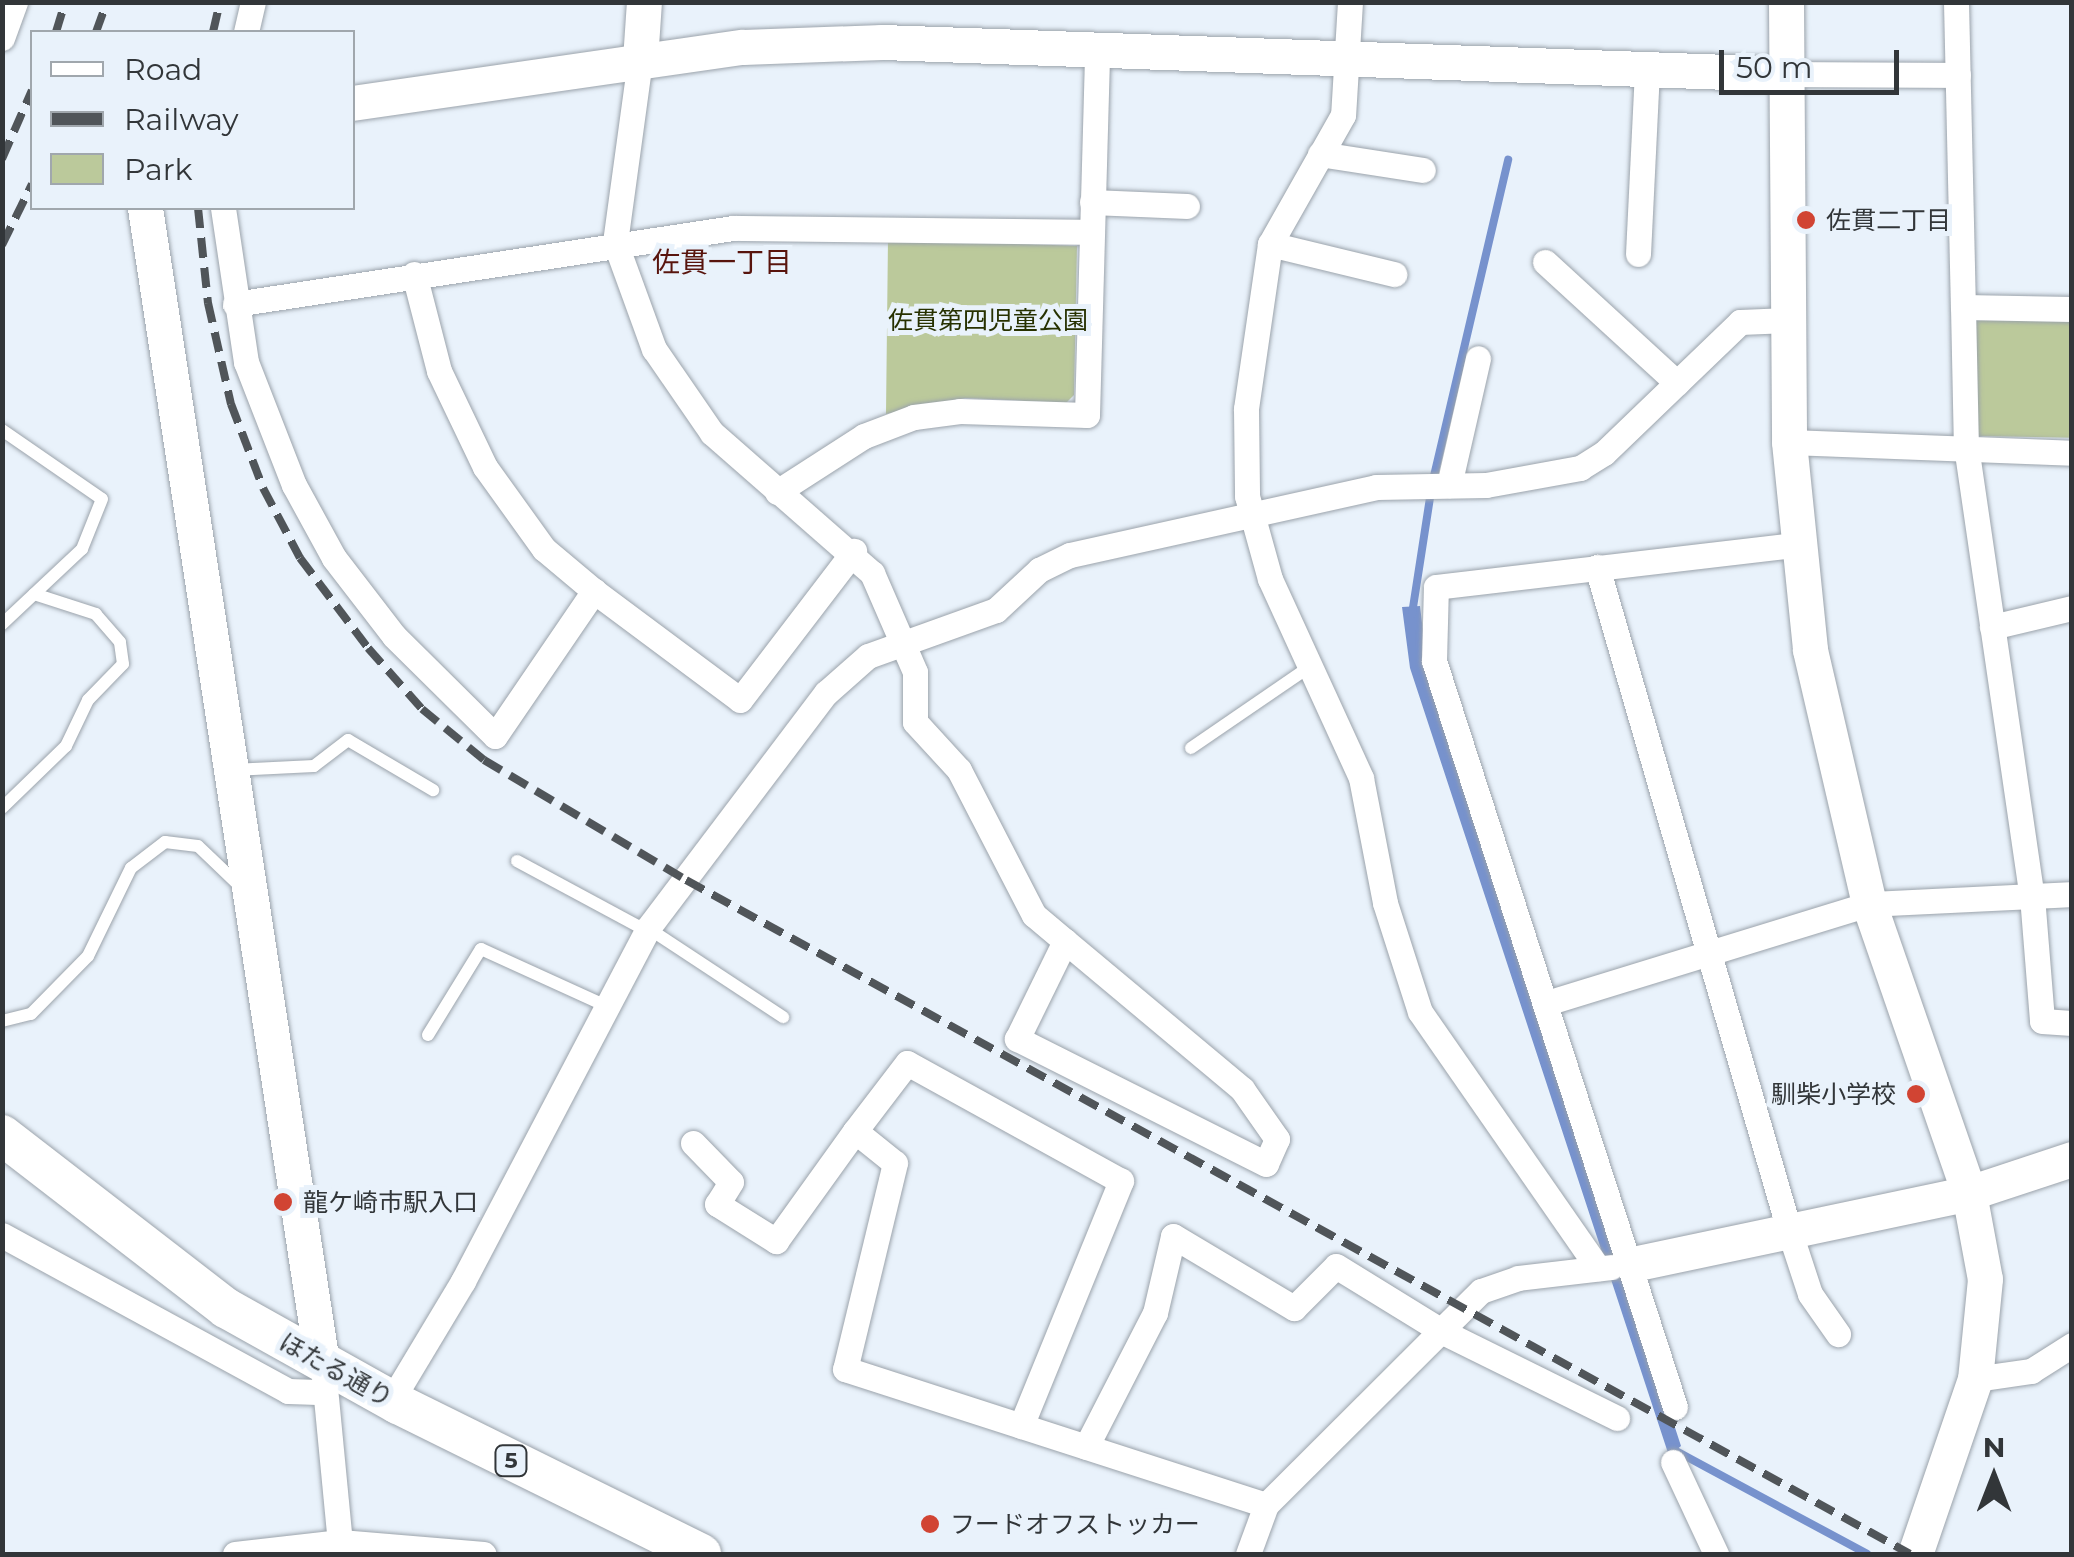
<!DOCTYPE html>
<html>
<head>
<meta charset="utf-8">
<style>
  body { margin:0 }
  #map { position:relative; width:2074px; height:1557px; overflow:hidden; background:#e9f2fb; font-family:Montserrat,"Noto Sans JP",sans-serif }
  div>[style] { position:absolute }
  .green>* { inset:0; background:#bbc99b; transform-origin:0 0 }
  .water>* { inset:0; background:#7792cd }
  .stream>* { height:8px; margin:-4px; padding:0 4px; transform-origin:4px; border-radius:4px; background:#7792cd }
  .roads { filter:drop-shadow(0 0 2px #9ba3ab) drop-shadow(0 0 2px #9ba3ab) }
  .lane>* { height:12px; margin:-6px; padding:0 6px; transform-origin:6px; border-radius:6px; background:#fff }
  .street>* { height:25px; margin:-12.5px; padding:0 12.5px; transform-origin:12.5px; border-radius:12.5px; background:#fff }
  .secondary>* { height:35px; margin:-17.5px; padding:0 17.5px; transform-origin:17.5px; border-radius:17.5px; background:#fff }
  .primary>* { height:40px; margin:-20px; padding:0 20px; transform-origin:20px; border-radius:20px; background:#fff }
  .rail>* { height:8px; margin-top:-4px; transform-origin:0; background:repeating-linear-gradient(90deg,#505559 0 20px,transparent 0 30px) }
  .dots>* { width:28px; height:28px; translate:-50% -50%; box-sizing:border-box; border:5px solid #e9f2fb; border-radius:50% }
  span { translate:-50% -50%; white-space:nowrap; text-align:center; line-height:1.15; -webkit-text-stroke:10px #e9f2fb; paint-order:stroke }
  .shield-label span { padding:2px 8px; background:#e9f2fb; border:2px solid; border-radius:8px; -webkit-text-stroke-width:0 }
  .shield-label { font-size:22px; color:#323639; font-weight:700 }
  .poi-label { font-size:25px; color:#323639 }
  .left { translate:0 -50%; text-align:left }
  .right { translate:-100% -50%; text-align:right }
  .park-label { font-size:25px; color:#273100 }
  .street-label { font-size:25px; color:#323639 }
  .neighbourhood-label { font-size:28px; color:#58140d }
  .frame { position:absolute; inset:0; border:5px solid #323639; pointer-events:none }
  .legend { position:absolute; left:30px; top:30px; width:325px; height:180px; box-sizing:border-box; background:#e9f2fb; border:2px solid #a0a7ad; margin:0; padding:12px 18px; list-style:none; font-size:30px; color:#323639 }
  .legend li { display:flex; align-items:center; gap:20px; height:50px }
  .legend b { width:50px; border:2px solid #a0a7ad }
  .north { position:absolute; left:1944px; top:1427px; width:100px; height:100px; -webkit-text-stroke:8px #e9f2fb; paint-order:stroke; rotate:0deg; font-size:28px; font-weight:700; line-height:40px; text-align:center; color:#323639 }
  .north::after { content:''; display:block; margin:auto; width:35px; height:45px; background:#323639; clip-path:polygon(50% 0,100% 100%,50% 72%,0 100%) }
  .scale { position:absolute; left:1719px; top:50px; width:180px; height:45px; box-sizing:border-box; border:5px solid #323639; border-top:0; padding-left:12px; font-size:30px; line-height:35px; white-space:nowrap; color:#323639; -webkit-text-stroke:8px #e9f2fb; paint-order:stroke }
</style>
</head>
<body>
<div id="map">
  <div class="green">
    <div style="clip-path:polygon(888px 238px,1077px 246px,1074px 395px,1066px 403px,965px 398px,886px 414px)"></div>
    <div style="left:1976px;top:318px;width:95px;height:118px;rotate:1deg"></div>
  </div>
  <div class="water">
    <div style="clip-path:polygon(1420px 606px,1427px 665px,1681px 1446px,1669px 1456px,1410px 668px,1402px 607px)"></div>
  </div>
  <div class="stream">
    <div style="left:1434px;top:476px;width:325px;rotate:-76.8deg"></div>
    <div style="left:1412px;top:614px;width:124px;rotate:-81.2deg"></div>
    <div style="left:1676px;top:1451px;width:217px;rotate:28.3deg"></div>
  </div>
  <div class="roads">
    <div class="lane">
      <div style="left:2px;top:430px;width:121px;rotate:34.6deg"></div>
      <div style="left:102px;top:499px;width:54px;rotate:111.8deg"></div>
      <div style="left:82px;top:549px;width:110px;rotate:136.8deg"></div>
      <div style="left:1191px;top:748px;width:147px;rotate:-34.4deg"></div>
      <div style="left:233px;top:770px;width:81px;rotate:-2.8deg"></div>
      <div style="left:314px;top:766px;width:43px;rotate:-37.4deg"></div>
      <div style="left:348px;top:740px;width:99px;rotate:30.5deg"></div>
      <div style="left:2px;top:808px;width:89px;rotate:-44.1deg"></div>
      <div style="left:66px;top:746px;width:51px;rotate:-64.4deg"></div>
      <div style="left:88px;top:700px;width:50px;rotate:-45.8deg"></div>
      <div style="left:123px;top:664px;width:22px;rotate:-98deg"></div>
      <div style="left:120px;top:642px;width:37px;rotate:-131deg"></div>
      <div style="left:96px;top:614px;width:65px;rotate:-162.1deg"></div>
      <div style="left:517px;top:861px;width:148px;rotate:28.3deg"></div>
      <div style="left:648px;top:928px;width:162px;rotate:33.4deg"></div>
      <div style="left:2px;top:1021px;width:30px;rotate:-14deg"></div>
      <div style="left:31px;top:1014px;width:81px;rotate:-45.5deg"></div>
      <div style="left:88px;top:956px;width:98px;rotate:-64deg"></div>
      <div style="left:131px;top:868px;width:43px;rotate:-37.4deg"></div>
      <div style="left:165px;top:842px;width:33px;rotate:7deg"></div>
      <div style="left:198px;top:846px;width:61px;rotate:43.7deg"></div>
      <div style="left:428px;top:1035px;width:101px;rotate:-58.4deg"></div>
      <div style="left:481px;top:949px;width:137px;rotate:24.5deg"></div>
    </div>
    <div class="street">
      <div style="left:1350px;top:2px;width:113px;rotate:93.5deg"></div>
      <div style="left:1343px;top:115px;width:148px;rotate:119.5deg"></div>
      <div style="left:1270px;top:244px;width:167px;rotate:98.3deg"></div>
      <div style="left:1246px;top:409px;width:87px;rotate:89.3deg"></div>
      <div style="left:1247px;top:496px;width:86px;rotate:74.5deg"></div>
      <div style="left:1270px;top:579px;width:219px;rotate:65.4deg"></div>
      <div style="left:1361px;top:778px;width:127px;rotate:79.1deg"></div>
      <div style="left:1385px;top:903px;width:114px;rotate:72.2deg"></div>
      <div style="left:1420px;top:1012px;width:312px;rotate:55.2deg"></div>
      <div style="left:1956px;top:2px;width:305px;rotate:88.7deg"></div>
      <div style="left:246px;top:32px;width:31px;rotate:-77deg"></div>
      <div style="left:2px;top:38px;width:38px;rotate:-70deg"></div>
      <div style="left:640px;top:60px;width:184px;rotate:97.8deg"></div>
      <div style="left:615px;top:242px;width:114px;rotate:70deg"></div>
      <div style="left:654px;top:349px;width:102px;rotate:55.4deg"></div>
      <div style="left:712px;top:433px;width:213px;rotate:41.2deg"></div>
      <div style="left:872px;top:573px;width:108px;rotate:66.5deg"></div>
      <div style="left:915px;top:672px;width:50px;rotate:90deg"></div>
      <div style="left:915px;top:722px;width:65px;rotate:47.5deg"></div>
      <div style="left:959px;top:770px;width:163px;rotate:62.7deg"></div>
      <div style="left:1034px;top:915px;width:40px;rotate:40deg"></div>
      <div style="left:1065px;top:941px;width:231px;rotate:39.9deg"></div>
      <div style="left:1242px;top:1089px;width:61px;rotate:55deg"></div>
      <div style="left:1277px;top:1139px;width:27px;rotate:114deg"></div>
      <div style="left:1266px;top:1164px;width:279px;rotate:-153.3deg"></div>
      <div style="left:1017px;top:1039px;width:109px;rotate:-63.9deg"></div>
      <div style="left:1786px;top:74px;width:172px;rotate:0.3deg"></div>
      <div style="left:1320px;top:154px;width:104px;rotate:8.8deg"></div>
      <div style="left:1092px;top:202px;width:95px;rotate:2.4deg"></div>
      <div style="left:223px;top:208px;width:156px;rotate:81.5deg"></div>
      <div style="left:246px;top:362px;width:132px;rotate:68.7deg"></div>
      <div style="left:294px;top:485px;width:83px;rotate:61.3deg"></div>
      <div style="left:334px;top:558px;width:98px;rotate:52.4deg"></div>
      <div style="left:394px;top:636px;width:142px;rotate:44.7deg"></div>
      <div style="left:495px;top:736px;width:176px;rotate:-55.7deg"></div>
      <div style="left:594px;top:591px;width:182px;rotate:36.7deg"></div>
      <div style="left:740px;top:700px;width:188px;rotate:-52.6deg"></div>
      <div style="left:1270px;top:244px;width:128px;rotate:13.6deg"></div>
      <div style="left:1638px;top:254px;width:186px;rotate:-87.2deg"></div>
      <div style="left:1545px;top:262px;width:179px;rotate:42.5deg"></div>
      <div style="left:414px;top:274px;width:100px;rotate:75.5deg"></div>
      <div style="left:439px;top:371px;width:106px;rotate:64.4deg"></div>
      <div style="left:485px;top:467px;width:101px;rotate:54.3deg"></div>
      <div style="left:544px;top:549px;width:65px;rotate:40deg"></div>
      <div style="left:235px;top:304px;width:504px;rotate:-8.68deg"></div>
      <div style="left:733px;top:228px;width:358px;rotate:0.6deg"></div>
      <div style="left:2072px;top:309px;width:109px;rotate:-178.9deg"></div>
      <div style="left:1963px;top:307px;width:139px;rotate:88.8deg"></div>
      <div style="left:1966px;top:446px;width:455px;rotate:81.7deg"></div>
      <div style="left:2032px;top:896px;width:125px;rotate:85.4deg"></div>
      <div style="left:2042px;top:1021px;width:30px;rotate:4deg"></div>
      <div style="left:1789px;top:442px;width:283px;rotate:2.2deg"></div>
      <div style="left:1449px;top:485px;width:130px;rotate:-77.1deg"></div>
      <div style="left:777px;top:492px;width:103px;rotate:-32.8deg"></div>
      <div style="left:864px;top:436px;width:53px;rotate:-20.8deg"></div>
      <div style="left:914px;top:417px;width:46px;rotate:-7.4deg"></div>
      <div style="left:960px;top:411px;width:127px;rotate:1.8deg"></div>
      <div style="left:1087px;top:415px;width:368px;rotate:-88.4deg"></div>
      <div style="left:1597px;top:567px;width:690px;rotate:73.85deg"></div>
      <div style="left:1789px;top:1230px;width:67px;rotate:71.8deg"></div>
      <div style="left:1810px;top:1294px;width:49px;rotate:55deg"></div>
      <div style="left:1992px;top:627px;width:82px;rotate:-13.4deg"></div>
      <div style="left:1550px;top:1002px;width:334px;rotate:-17.1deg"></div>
      <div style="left:1869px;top:904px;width:203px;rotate:-2.8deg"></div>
      <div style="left:693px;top:1143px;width:54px;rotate:45.7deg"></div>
      <div style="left:731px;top:1182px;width:26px;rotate:122deg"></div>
      <div style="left:717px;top:1204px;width:70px;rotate:32.1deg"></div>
      <div style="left:776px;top:1241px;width:135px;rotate:-54.3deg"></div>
      <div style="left:2px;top:1235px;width:326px;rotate:28.6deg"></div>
      <div style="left:288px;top:1391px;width:37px;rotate:2deg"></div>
      <div style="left:324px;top:1377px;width:166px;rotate:84.5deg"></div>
      <div style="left:1975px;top:1379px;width:57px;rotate:-8.1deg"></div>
      <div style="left:2031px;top:1371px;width:49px;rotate:-32.4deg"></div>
      <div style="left:391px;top:1401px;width:140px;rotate:-59deg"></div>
      <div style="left:463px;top:1281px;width:399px;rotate:-62.3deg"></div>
      <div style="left:648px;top:928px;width:295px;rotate:-52.9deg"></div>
      <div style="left:826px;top:693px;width:56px;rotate:-41.4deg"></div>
      <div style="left:868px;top:656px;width:136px;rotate:-19.8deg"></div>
      <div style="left:996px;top:610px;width:59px;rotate:-42.9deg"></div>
      <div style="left:1039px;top:570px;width:34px;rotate:-26deg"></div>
      <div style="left:1070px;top:555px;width:313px;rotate:-12.5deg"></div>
      <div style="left:1376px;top:487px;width:110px;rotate:-1deg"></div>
      <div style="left:1486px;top:485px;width:96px;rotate:-10.3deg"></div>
      <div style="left:1580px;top:468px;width:28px;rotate:-32deg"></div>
      <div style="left:1604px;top:453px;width:189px;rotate:-43.9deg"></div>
      <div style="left:1740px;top:322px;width:48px;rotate:-2.4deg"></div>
      <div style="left:1675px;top:1407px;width:784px;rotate:-107.9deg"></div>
      <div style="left:1434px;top:661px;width:74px;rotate:-88.5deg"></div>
      <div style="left:1436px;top:587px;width:362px;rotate:-6.7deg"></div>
      <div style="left:1021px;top:1426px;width:265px;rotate:-67.8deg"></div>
      <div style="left:1121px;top:1181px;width:244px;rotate:-151.1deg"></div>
      <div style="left:907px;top:1063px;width:86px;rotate:127.4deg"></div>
      <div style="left:855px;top:1131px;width:51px;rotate:38.7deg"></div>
      <div style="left:895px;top:1163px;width:212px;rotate:103.6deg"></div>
      <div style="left:845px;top:1369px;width:442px;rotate:17.9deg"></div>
      <div style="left:1086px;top:1447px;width:151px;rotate:-62.8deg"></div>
      <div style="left:1155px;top:1313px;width:79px;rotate:-76.8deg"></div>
      <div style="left:1173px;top:1236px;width:141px;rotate:30.8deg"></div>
      <div style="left:1294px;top:1308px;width:59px;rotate:-45deg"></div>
      <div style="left:1336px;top:1266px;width:128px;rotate:31.6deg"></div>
      <div style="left:1445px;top:1333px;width:192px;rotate:26.3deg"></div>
      <div style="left:1673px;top:1462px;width:102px;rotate:64.9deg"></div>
      <div style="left:235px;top:1554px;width:106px;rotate:-6.5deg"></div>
      <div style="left:340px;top:1542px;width:144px;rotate:4.8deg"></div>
      <div style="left:1248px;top:1554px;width:52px;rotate:-69.8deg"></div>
      <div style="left:1266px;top:1505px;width:303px;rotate:-44.9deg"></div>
      <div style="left:1481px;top:1291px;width:39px;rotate:-19deg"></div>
      <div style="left:1518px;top:1278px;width:94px;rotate:-6.7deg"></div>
    </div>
    <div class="secondary">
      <div style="left:1786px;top:2px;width:440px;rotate:89.6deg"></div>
      <div style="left:1789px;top:442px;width:209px;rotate:84.2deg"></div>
      <div style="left:1810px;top:650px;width:261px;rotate:76.9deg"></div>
      <div style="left:1869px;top:904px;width:306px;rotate:70.9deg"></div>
      <div style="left:1969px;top:1193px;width:87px;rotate:79.5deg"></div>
      <div style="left:1985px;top:1279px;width:100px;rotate:95.7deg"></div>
      <div style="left:1975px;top:1379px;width:185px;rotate:108.9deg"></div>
      <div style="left:640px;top:60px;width:58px;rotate:-86.1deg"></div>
      <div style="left:352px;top:103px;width:395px;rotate:-8.2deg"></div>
      <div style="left:743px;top:47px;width:139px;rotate:-2.1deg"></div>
      <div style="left:882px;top:42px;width:905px;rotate:2.03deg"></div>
      <div style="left:145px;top:208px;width:1169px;rotate:81.29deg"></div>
      <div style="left:1633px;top:1264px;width:343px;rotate:-11.9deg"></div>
      <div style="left:1969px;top:1193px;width:108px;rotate:-18.3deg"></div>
    </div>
    <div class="primary">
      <div style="left:2px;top:1135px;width:283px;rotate:37.7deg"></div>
      <div style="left:226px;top:1308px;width:197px;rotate:29.2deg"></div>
      <div style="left:398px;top:1404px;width:338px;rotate:26.3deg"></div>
    </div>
  </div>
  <div class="rail">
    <div style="left:56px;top:32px;width:31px;rotate:-73deg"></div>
    <div style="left:96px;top:32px;width:32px;rotate:-70deg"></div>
    <div style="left:213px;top:32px;width:31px;rotate:-77deg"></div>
    <div style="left:2px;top:159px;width:75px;rotate:-66.5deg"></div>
    <div style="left:198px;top:208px;width:96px;rotate:84deg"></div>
    <div style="left:208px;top:303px;width:104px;rotate:77.2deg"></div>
    <div style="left:231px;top:404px;width:90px;rotate:69.1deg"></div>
    <div style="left:263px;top:488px;width:79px;rotate:62.1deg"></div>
    <div style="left:300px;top:558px;width:113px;rotate:52.9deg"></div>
    <div style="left:368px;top:648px;width:81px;rotate:48.5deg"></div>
    <div style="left:422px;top:709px;width:80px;rotate:39.4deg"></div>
    <div style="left:484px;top:760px;width:235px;rotate:30.7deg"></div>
    <div style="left:686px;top:880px;width:1397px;rotate:28.84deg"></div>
    <div style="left:2px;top:245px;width:68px;rotate:-63.8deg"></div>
  </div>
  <div class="dots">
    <div style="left:1806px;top:220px;background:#d14433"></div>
    <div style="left:1916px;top:1094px;background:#d14433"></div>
    <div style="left:283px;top:1202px;background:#d14433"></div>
    <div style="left:930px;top:1524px;background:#d14433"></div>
  </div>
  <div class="shield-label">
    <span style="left:511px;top:1461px">5</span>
  </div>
  <div class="poi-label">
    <span class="left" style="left:1826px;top:220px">佐貫二丁目</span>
    <span class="right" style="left:1896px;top:1094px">馴柴小学校</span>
    <span class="left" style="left:303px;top:1202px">龍ケ崎市駅入口</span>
    <span class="left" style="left:950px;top:1524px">フードオフストッカー</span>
  </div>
  <div class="park-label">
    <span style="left:988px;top:320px">佐貫第四児童公園</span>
  </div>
  <div class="street-label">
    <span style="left:336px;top:1370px;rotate:29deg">ほたる通り</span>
  </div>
  <div class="neighbourhood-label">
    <span style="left:722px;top:262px">佐貫一丁目</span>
  </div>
  <div class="frame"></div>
  <ul class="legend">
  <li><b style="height:12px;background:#fff"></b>Road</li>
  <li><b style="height:12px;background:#505559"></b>Railway</li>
  <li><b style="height:28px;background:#bbc99b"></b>Park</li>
  </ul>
  <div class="north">N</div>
  <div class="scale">50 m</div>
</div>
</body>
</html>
